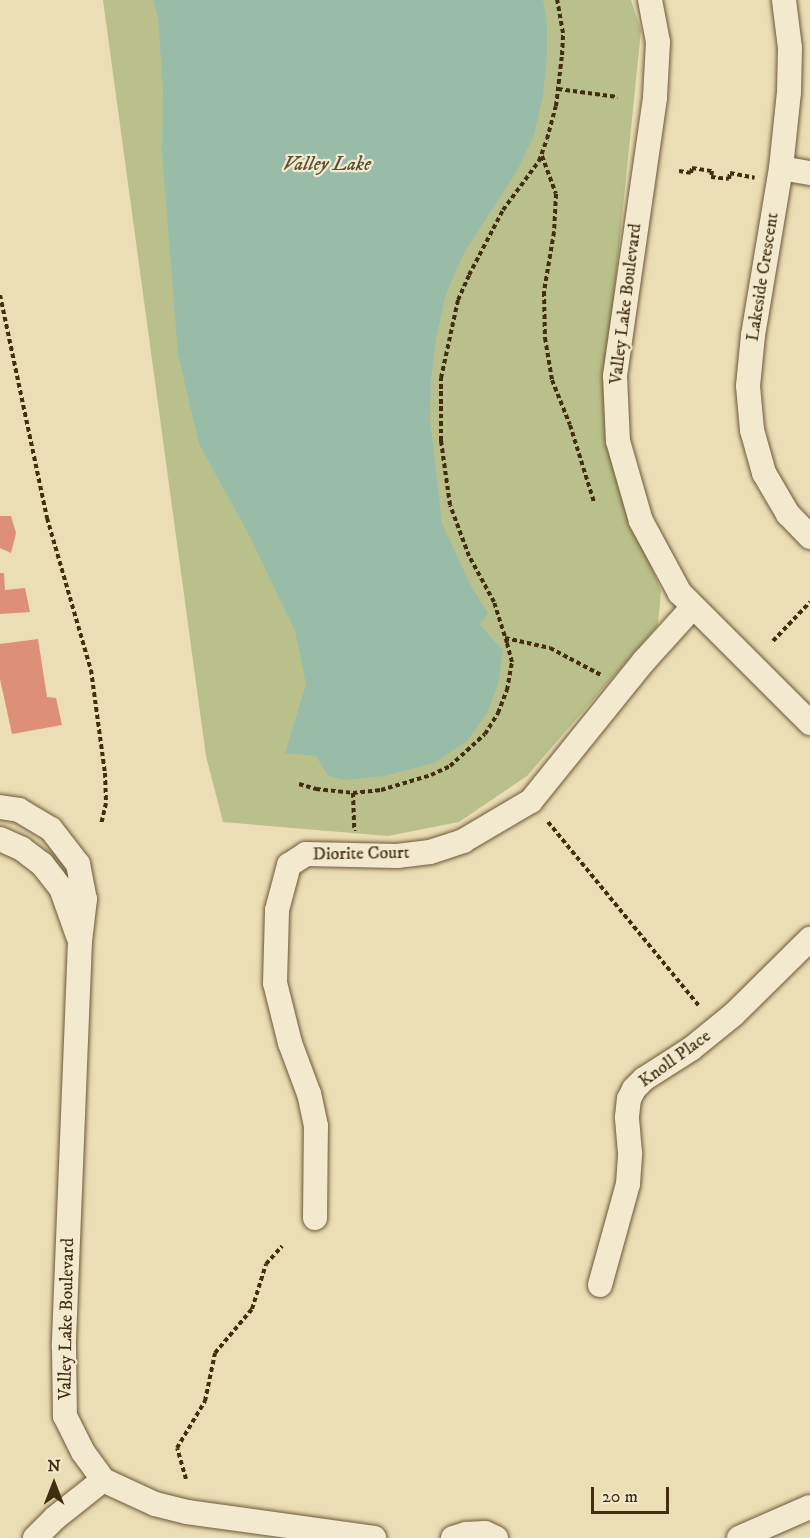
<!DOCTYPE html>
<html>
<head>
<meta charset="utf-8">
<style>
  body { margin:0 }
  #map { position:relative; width:810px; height:1538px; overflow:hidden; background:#ebddb4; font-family:"IM FELL DW Pica",serif }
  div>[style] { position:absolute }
  .green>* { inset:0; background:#bac08b }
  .water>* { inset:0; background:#99bca9 }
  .building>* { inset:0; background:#dd9077 }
  .path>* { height:4px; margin-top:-2px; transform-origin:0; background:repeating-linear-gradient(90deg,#432d0f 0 4.5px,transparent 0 7.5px) }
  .roads { filter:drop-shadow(0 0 2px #6d5938) drop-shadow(0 0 2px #6d5938) }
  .street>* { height:24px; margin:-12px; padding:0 12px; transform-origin:12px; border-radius:12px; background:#f2e9ce }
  span { translate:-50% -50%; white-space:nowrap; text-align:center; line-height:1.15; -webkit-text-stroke:4.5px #f2e9ce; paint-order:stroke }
  .street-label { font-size:18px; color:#432d0f }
  .water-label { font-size:20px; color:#585136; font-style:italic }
  .north { position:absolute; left:24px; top:1454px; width:60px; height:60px; -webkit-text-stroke:4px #f2e9ce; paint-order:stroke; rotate:0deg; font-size:16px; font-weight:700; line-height:24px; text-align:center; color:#432d0f }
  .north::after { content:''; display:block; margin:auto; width:21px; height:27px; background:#432d0f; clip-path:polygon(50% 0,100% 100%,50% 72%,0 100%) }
  .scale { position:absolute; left:591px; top:1487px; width:78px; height:27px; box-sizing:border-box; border:3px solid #432d0f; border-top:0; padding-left:8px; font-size:18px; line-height:21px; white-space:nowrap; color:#432d0f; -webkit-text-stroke:4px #f2e9ce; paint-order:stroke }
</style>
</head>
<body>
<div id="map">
  <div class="green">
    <div style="clip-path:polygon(103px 0,631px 0,641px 30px,604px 395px,620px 486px,661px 591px,658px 625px,527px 776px,459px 822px,388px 836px,223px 822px,206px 756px)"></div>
  </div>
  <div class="water">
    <div style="clip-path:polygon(154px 0,543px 0,547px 22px,547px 56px,543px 96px,534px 135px,518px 169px,464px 253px,446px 294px,436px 338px,431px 380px,430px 419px,442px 523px,470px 584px,488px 613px,480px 625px,503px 651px,498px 684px,487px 713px,467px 741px,434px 763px,384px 776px,345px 780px,328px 776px,316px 756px,285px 753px,306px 684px,295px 631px,248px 533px,199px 444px,178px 354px,162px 153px,163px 88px,158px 20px)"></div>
  </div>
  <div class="building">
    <div style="clip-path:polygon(0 516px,11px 516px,16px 533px,11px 553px,0 548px)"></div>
    <div style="clip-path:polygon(0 573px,4px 573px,5px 590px,25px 588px,30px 612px,0 614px)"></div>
    <div style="clip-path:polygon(38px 639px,47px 697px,56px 698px,62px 725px,12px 734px,0 679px,0 644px)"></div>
  </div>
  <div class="path">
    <div style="left:558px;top:89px;width:60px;rotate:7.7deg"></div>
    <div style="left:542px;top:156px;width:40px;rotate:69.8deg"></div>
    <div style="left:556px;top:194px;width:38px;rotate:93deg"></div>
    <div style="left:554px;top:232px;width:61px;rotate:99.5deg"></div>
    <div style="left:544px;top:292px;width:46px;rotate:88.8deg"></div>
    <div style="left:545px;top:338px;width:43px;rotate:80.5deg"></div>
    <div style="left:552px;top:380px;width:48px;rotate:68.2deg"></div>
    <div style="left:570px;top:425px;width:81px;rotate:72.7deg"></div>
    <div style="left:679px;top:171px;width:12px;rotate:9deg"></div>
    <div style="left:691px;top:173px;width:5px;rotate:-79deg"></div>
    <div style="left:692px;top:168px;width:20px;rotate:9deg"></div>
    <div style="left:712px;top:171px;width:6px;rotate:99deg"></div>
    <div style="left:711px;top:177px;width:18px;rotate:6deg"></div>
    <div style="left:729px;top:179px;width:6px;rotate:-81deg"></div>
    <div style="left:730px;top:173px;width:25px;rotate:11deg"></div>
    <div style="left:0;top:295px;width:228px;rotate:78.1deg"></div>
    <div style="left:47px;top:518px;width:158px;rotate:73.9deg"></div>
    <div style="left:91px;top:670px;width:104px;rotate:82.3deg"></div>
    <div style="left:105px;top:773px;width:30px;rotate:88deg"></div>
    <div style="left:106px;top:803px;width:22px;rotate:103deg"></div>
    <div style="left:505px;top:638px;width:46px;rotate:12.5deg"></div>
    <div style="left:550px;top:648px;width:58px;rotate:27.9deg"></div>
    <div style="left:773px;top:641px;width:54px;rotate:-46.5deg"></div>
    <div style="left:299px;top:784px;width:18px;rotate:16deg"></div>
    <div style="left:316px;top:789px;width:37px;rotate:6deg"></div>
    <div style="left:353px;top:793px;width:28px;rotate:-6deg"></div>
    <div style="left:381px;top:790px;width:52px;rotate:-16.7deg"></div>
    <div style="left:431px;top:775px;width:21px;rotate:-25deg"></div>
    <div style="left:450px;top:766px;width:47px;rotate:-42.4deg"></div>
    <div style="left:485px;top:734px;width:25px;rotate:-58deg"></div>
    <div style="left:498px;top:713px;width:25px;rotate:-69deg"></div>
    <div style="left:507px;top:690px;width:28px;rotate:-80deg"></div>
    <div style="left:512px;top:662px;width:20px;rotate:-105deg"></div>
    <div style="left:507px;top:643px;width:43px;rotate:-107.6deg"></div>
    <div style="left:494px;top:602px;width:52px;rotate:-118.5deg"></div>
    <div style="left:469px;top:556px;width:54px;rotate:-110.4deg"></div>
    <div style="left:450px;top:505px;width:65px;rotate:-98deg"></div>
    <div style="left:441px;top:441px;width:63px;rotate:-90deg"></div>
    <div style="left:441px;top:378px;width:80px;rotate:-77.7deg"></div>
    <div style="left:458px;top:300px;width:27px;rotate:-66deg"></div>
    <div style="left:469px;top:275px;width:73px;rotate:-62.4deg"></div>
    <div style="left:503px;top:210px;width:61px;rotate:-53.7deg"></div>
    <div style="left:539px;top:161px;width:23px;rotate:-70deg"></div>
    <div style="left:547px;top:139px;width:34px;rotate:-75deg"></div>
    <div style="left:556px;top:106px;width:51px;rotate:-83.3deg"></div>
    <div style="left:562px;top:55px;width:22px;rotate:-87deg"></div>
    <div style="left:563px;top:33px;width:34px;rotate:-100deg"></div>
    <div style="left:353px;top:793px;width:38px;rotate:88deg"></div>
    <div style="left:548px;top:822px;width:239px;rotate:50.6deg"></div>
    <div style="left:186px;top:1479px;width:32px;rotate:-106deg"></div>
    <div style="left:177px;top:1448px;width:55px;rotate:-59.2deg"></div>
    <div style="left:205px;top:1401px;width:49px;rotate:-78.2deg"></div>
    <div style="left:215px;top:1353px;width:57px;rotate:-49.9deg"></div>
    <div style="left:252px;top:1309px;width:47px;rotate:-72.7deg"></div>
    <div style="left:266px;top:1264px;width:24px;rotate:-48deg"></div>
  </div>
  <div class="roads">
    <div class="street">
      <div style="left:650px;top:0;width:43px;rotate:79.2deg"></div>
      <div style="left:658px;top:42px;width:56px;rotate:93.1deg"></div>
      <div style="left:655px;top:98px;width:281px;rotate:98.2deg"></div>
      <div style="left:615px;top:376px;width:65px;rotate:87.4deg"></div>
      <div style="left:618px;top:441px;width:83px;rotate:74deg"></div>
      <div style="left:641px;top:521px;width:82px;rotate:61.6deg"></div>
      <div style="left:680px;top:593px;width:184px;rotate:45deg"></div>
      <div style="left:784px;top:0;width:48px;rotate:82.9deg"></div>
      <div style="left:790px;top:48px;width:44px;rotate:91.3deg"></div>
      <div style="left:789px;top:92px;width:76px;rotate:96deg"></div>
      <div style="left:781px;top:168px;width:169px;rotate:99.5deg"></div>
      <div style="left:753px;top:335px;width:51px;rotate:95.6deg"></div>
      <div style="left:748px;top:386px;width:44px;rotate:84.8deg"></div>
      <div style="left:752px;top:430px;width:45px;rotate:74.4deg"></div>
      <div style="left:764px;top:473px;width:48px;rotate:59.7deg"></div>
      <div style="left:788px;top:514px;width:32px;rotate:46deg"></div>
      <div style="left:781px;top:168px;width:29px;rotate:10deg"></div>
      <div style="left:0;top:807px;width:19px;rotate:9deg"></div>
      <div style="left:19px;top:810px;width:37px;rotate:31deg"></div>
      <div style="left:51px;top:829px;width:44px;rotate:52.4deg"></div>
      <div style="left:78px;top:864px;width:36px;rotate:79deg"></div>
      <div style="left:85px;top:899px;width:42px;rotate:96.8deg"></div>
      <div style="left:80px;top:941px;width:406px;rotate:92.3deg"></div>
      <div style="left:64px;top:1347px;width:69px;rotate:89.2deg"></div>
      <div style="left:65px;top:1416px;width:40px;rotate:63.4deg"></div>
      <div style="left:83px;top:1452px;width:34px;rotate:54deg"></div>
      <div style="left:103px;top:1480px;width:57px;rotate:24.8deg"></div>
      <div style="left:155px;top:1504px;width:33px;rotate:14deg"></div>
      <div style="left:187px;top:1512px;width:189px;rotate:7.9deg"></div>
      <div style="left:0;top:839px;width:24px;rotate:24deg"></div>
      <div style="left:22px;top:849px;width:25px;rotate:37deg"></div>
      <div style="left:42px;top:864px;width:31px;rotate:52deg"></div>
      <div style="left:61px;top:888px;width:51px;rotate:70.5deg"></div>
      <div style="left:315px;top:1218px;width:92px;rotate:-89.4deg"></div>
      <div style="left:316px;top:1126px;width:33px;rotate:-102deg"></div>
      <div style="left:309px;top:1094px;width:54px;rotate:-110.4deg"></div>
      <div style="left:290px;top:1043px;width:62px;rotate:-104deg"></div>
      <div style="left:275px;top:983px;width:73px;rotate:-88.4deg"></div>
      <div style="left:277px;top:910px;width:47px;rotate:-75.1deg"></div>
      <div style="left:289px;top:865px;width:20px;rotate:-33deg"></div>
      <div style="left:306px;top:854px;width:91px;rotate:1.3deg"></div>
      <div style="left:397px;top:856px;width:33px;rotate:-7deg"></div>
      <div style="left:430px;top:852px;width:35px;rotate:-18deg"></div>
      <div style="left:463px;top:841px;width:79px;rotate:-30.5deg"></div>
      <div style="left:531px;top:801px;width:180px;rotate:-51.1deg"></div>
      <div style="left:644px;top:661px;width:73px;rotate:-47.8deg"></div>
      <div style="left:600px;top:1285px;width:105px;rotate:-74.5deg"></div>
      <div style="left:628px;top:1184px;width:31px;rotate:-86deg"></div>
      <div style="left:630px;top:1153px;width:36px;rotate:-95deg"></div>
      <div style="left:627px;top:1117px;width:18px;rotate:-84deg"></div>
      <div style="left:629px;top:1099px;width:11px;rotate:-63deg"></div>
      <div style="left:634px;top:1089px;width:14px;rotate:-45deg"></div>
      <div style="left:644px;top:1079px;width:56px;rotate:-32.6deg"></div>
      <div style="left:691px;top:1049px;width:55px;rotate:-39.1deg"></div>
      <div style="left:734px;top:1014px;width:107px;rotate:-44.6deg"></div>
      <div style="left:35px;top:1538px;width:28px;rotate:-45deg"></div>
      <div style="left:55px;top:1518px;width:61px;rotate:-38.4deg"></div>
      <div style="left:453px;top:1538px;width:14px;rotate:-17deg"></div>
      <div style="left:466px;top:1534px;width:19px;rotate:-3deg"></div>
      <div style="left:485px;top:1533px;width:12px;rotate:24deg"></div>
      <div style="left:739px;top:1538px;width:77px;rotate:-23.6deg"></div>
    </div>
  </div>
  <div class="street-label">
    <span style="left:763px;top:277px;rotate:-81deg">Lakeside Crescent</span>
    <span style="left:626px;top:304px;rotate:-83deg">Valley Lake Boulevard</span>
    <span style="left:361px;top:854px;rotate:-1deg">Diorite Court</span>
    <span style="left:675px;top:1059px;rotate:-36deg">Knoll Place</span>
    <span style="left:67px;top:1319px;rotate:-89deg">Valley Lake Boulevard</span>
  </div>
  <div class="water-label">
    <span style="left:327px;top:164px">Valley Lake</span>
  </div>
  <div class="north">N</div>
  <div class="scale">20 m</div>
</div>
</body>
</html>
